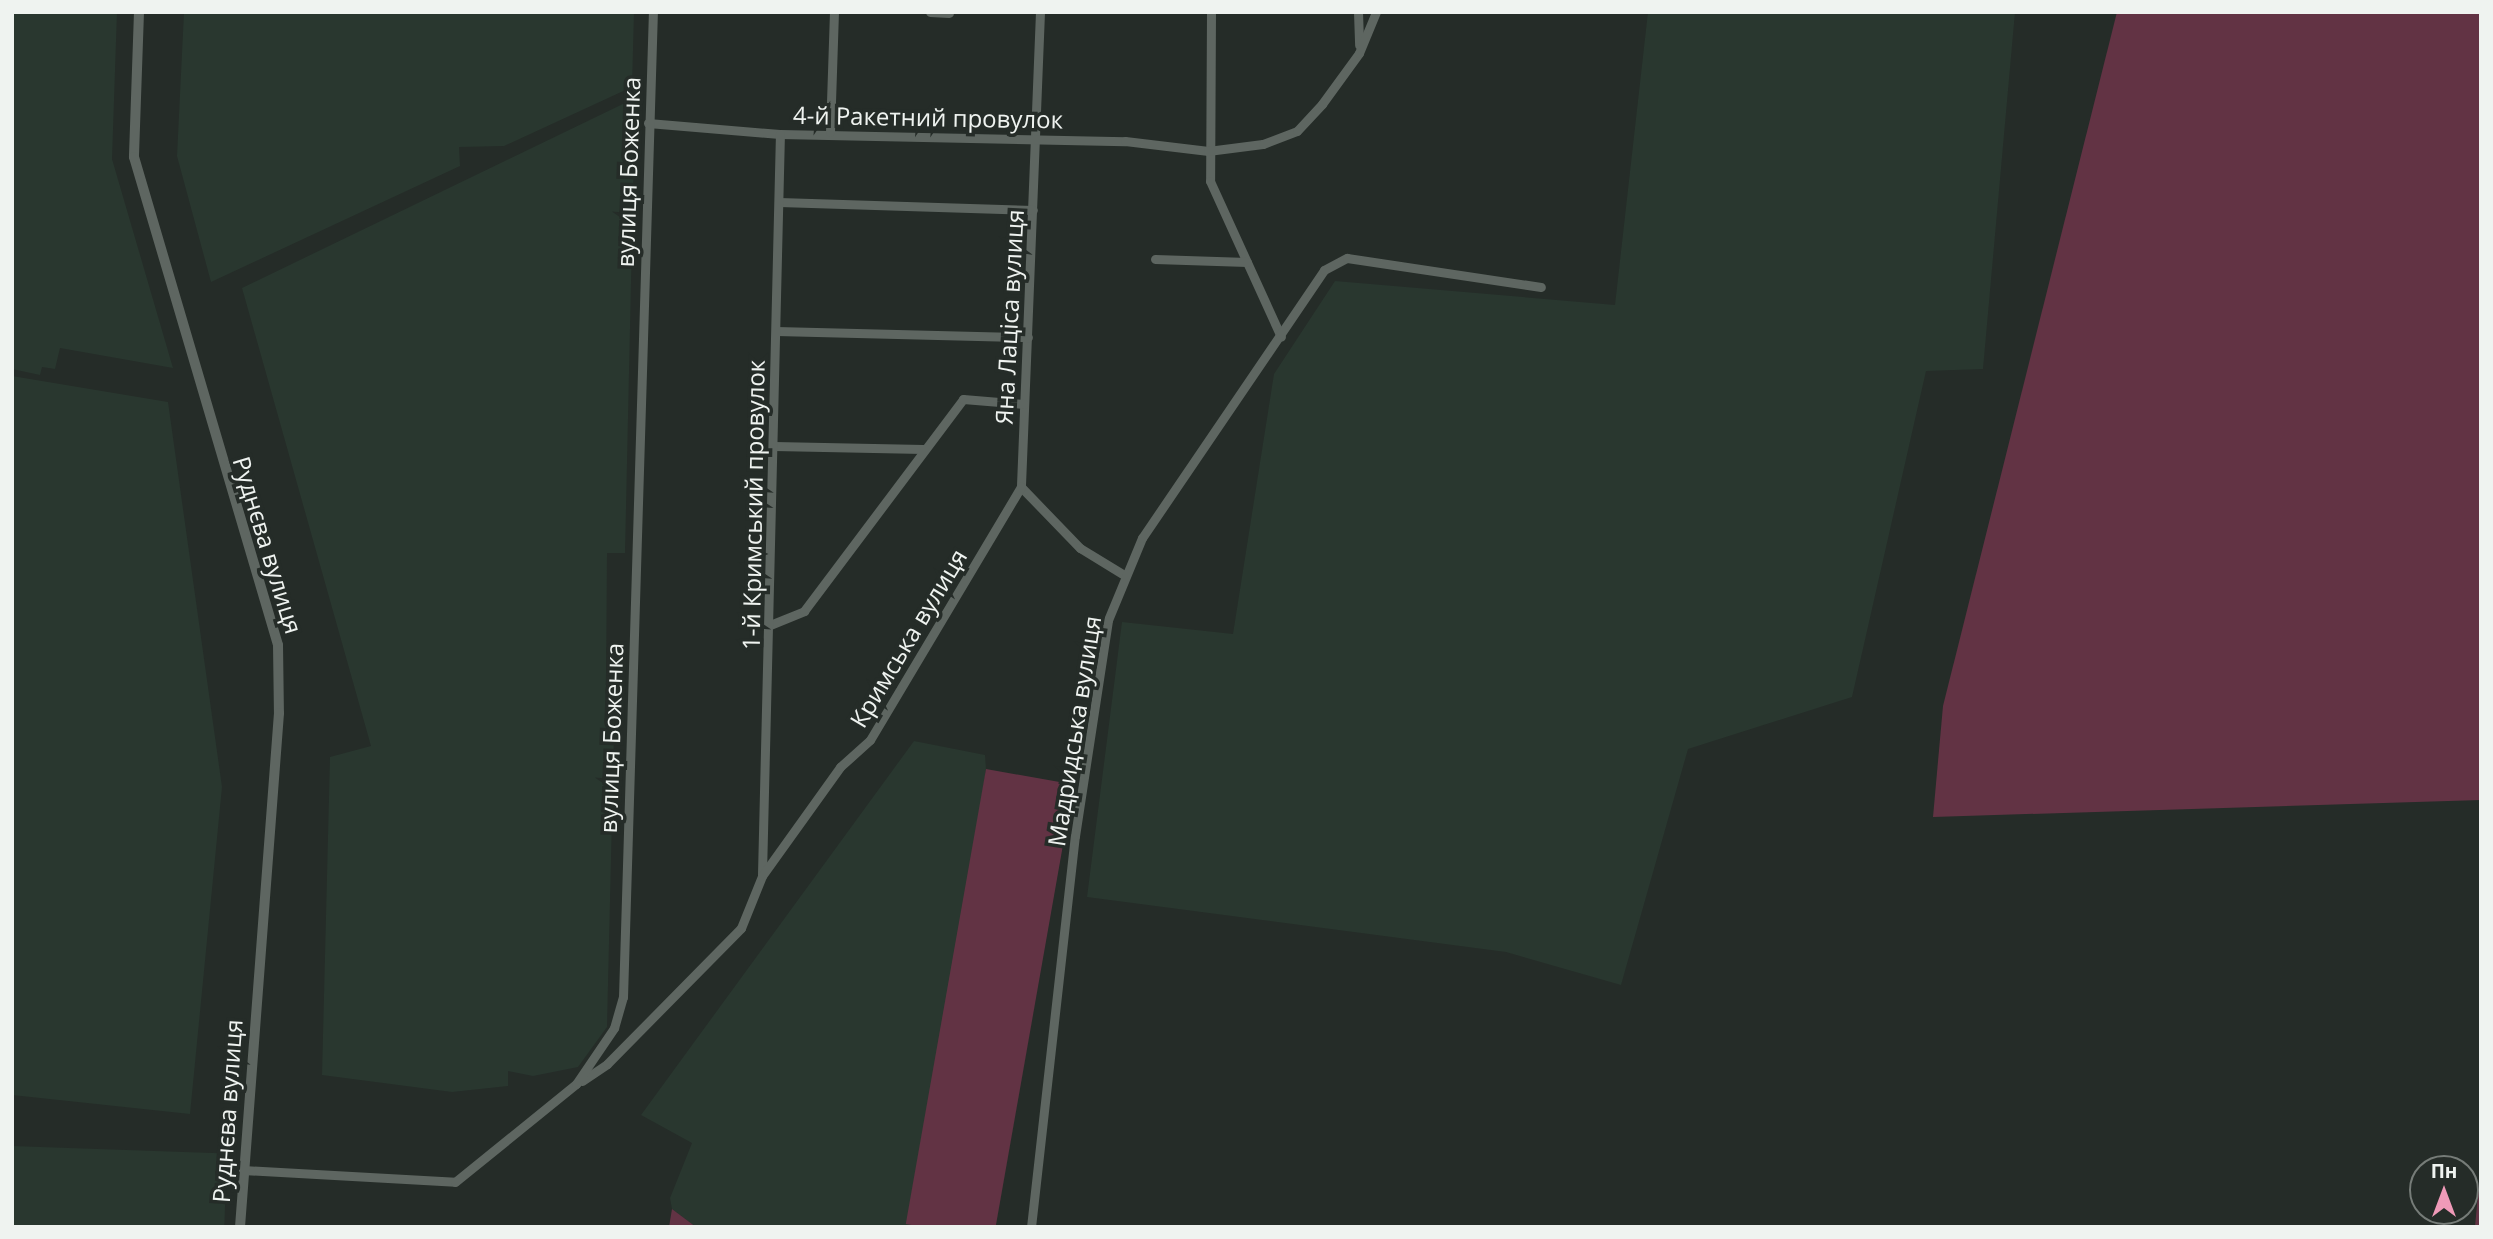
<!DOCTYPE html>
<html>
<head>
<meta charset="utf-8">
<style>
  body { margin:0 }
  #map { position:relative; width:2493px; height:1239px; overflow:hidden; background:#252c28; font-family:"Open Sans",sans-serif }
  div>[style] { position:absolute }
  .built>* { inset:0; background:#29372f; transform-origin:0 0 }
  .green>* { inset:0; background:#623344; transform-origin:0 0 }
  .minor>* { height:9px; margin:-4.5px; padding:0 4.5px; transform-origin:4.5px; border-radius:4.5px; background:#5e6661 }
  .tertiary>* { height:10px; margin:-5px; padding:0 5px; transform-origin:5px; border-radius:5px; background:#5e6661 }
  span { translate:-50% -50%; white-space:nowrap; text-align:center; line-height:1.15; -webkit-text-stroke:7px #252c28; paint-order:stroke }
  .street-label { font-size:24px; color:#eff3f0 }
  .frame { position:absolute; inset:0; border:14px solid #eff3f0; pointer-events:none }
  .north { position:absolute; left:2409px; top:1155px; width:70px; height:70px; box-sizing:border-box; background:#252c28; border:2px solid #767c78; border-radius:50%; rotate:0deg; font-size:19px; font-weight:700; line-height:28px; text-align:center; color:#eff3f0 }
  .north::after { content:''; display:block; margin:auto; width:24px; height:32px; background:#ef9ab8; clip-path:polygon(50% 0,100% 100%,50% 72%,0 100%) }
</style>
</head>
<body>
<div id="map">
  <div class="built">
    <div style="clip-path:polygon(12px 12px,117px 12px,112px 159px,173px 368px,60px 348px,55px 369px,42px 367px,40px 375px,12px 369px)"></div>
    <div style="clip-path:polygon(184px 12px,634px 12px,632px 87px,504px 146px,459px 147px,460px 166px,211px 282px,177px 156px)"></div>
    <div style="clip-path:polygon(1648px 12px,2015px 12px,1983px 369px,1926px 371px,1852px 697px,1688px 749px,1621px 985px,1506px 952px,1087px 897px,1122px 622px,1233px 634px,1274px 374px,1335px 281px,1615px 305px)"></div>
    <div style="clip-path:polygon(627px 102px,635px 103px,625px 553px,607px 553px,606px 690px,615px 691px,607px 1027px,578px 1067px,533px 1076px,508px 1071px,508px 1086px,452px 1092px,322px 1075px,330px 757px,371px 746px,242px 288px)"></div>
    <div style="clip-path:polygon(12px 376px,168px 402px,222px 787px,190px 1114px,12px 1095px)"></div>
    <div style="clip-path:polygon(914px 741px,985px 755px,986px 769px,925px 1227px,696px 1227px,672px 1209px,670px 1198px,692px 1143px,641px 1115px)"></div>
    <div style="left:12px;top:1146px;width:215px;height:81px;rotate:2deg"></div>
  </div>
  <div class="green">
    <div style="clip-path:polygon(2117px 12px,2481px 12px,2481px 800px,1933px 817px,1943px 706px)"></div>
    <div style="left:986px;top:769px;width:89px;height:462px;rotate:10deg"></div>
    <div style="clip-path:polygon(2481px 1161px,2481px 1227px,2475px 1227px)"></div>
    <div style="clip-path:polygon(672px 1209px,696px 1227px,669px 1227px)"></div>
  </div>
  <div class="minor">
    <div style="left:930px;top:12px;width:19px;rotate:3deg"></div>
    <div style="left:1040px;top:12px;width:475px;rotate:92.3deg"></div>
    <div style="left:1021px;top:487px;width:85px;rotate:46deg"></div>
    <div style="left:1080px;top:548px;width:52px;rotate:31.5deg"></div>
    <div style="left:1211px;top:12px;width:169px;rotate:90.3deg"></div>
    <div style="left:1210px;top:181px;width:171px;rotate:65.5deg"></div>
    <div style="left:1358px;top:12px;width:33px;rotate:88deg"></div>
    <div style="left:648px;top:123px;width:132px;rotate:4.8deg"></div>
    <div style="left:780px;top:134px;width:345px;rotate:1.2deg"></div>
    <div style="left:1125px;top:141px;width:84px;rotate:6.9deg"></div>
    <div style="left:1208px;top:151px;width:55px;rotate:-7.3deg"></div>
    <div style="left:1263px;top:144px;width:36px;rotate:-21deg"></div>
    <div style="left:1297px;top:131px;width:37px;rotate:-47deg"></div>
    <div style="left:1322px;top:104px;width:63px;rotate:-54deg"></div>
    <div style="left:1359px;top:53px;width:44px;rotate:-67.5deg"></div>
    <div style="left:830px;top:132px;width:120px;rotate:-88.1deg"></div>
    <div style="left:779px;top:202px;width:254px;rotate:1.8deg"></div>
    <div style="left:1155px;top:259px;width:92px;rotate:1.9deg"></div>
    <div style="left:776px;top:331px;width:252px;rotate:1.4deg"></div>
    <div style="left:774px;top:446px;width:149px;rotate:1.2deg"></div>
    <div style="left:770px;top:625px;width:37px;rotate:-22deg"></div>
    <div style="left:804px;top:611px;width:265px;rotate:-53.1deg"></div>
    <div style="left:963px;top:399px;width:61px;rotate:4.7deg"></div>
    <div style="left:762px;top:874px;width:740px;rotate:-88.61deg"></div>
    <div style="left:582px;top:1081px;width:30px;rotate:-34deg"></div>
    <div style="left:607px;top:1064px;width:191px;rotate:-45.4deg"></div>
    <div style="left:741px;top:928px;width:56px;rotate:-68deg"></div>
    <div style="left:762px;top:876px;width:134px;rotate:-54.4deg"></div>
    <div style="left:840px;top:767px;width:40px;rotate:-42deg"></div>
    <div style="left:870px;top:740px;width:295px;rotate:-59.2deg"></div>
    <div style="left:243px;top:1170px;width:212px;rotate:3.2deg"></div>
    <div style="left:455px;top:1182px;width:156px;rotate:-39deg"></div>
    <div style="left:576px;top:1084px;width:68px;rotate:-55.8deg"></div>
    <div style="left:614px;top:1028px;width:32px;rotate:-74deg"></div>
    <div style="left:623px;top:997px;width:985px;rotate:-88.26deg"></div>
    <div style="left:1031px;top:1227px;width:393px;rotate:-83.6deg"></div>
    <div style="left:1075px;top:836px;width:219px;rotate:-81.3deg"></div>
    <div style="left:1108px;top:620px;width:89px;rotate:-67.5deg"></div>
    <div style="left:1142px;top:538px;width:324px;rotate:-55.8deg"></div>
    <div style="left:1324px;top:270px;width:26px;rotate:-28deg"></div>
    <div style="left:1347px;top:258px;width:196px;rotate:8.5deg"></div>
  </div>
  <div class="tertiary">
    <div style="left:139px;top:12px;width:145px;rotate:92deg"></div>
    <div style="left:134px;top:157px;width:509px;rotate:73.56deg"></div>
    <div style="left:278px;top:645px;width:68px;rotate:89.2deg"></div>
    <div style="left:279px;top:713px;width:515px;rotate:94.34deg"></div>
  </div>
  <div class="street-label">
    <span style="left:928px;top:117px;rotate:1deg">4-й Ракетний провулок</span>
    <span style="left:628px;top:172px;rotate:-88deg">вулиця Боженка</span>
    <span style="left:1009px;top:317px;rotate:-87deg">Яна Лаціса вулиця</span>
    <span style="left:753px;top:505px;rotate:-89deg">1-й Кримський провулок</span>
    <span style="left:268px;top:545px;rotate:73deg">Руднєва вулиця</span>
    <span style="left:908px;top:638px;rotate:-59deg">Кримська вулиця</span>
    <span style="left:1074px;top:731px;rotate:-81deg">Мадридська вулиця</span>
    <span style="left:611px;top:738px;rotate:-88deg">вулиця Боженка</span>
    <span style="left:227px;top:1111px;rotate:-86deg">Руднєва вулиця</span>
  </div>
  <div class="frame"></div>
  <div class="north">Пн</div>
</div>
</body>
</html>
